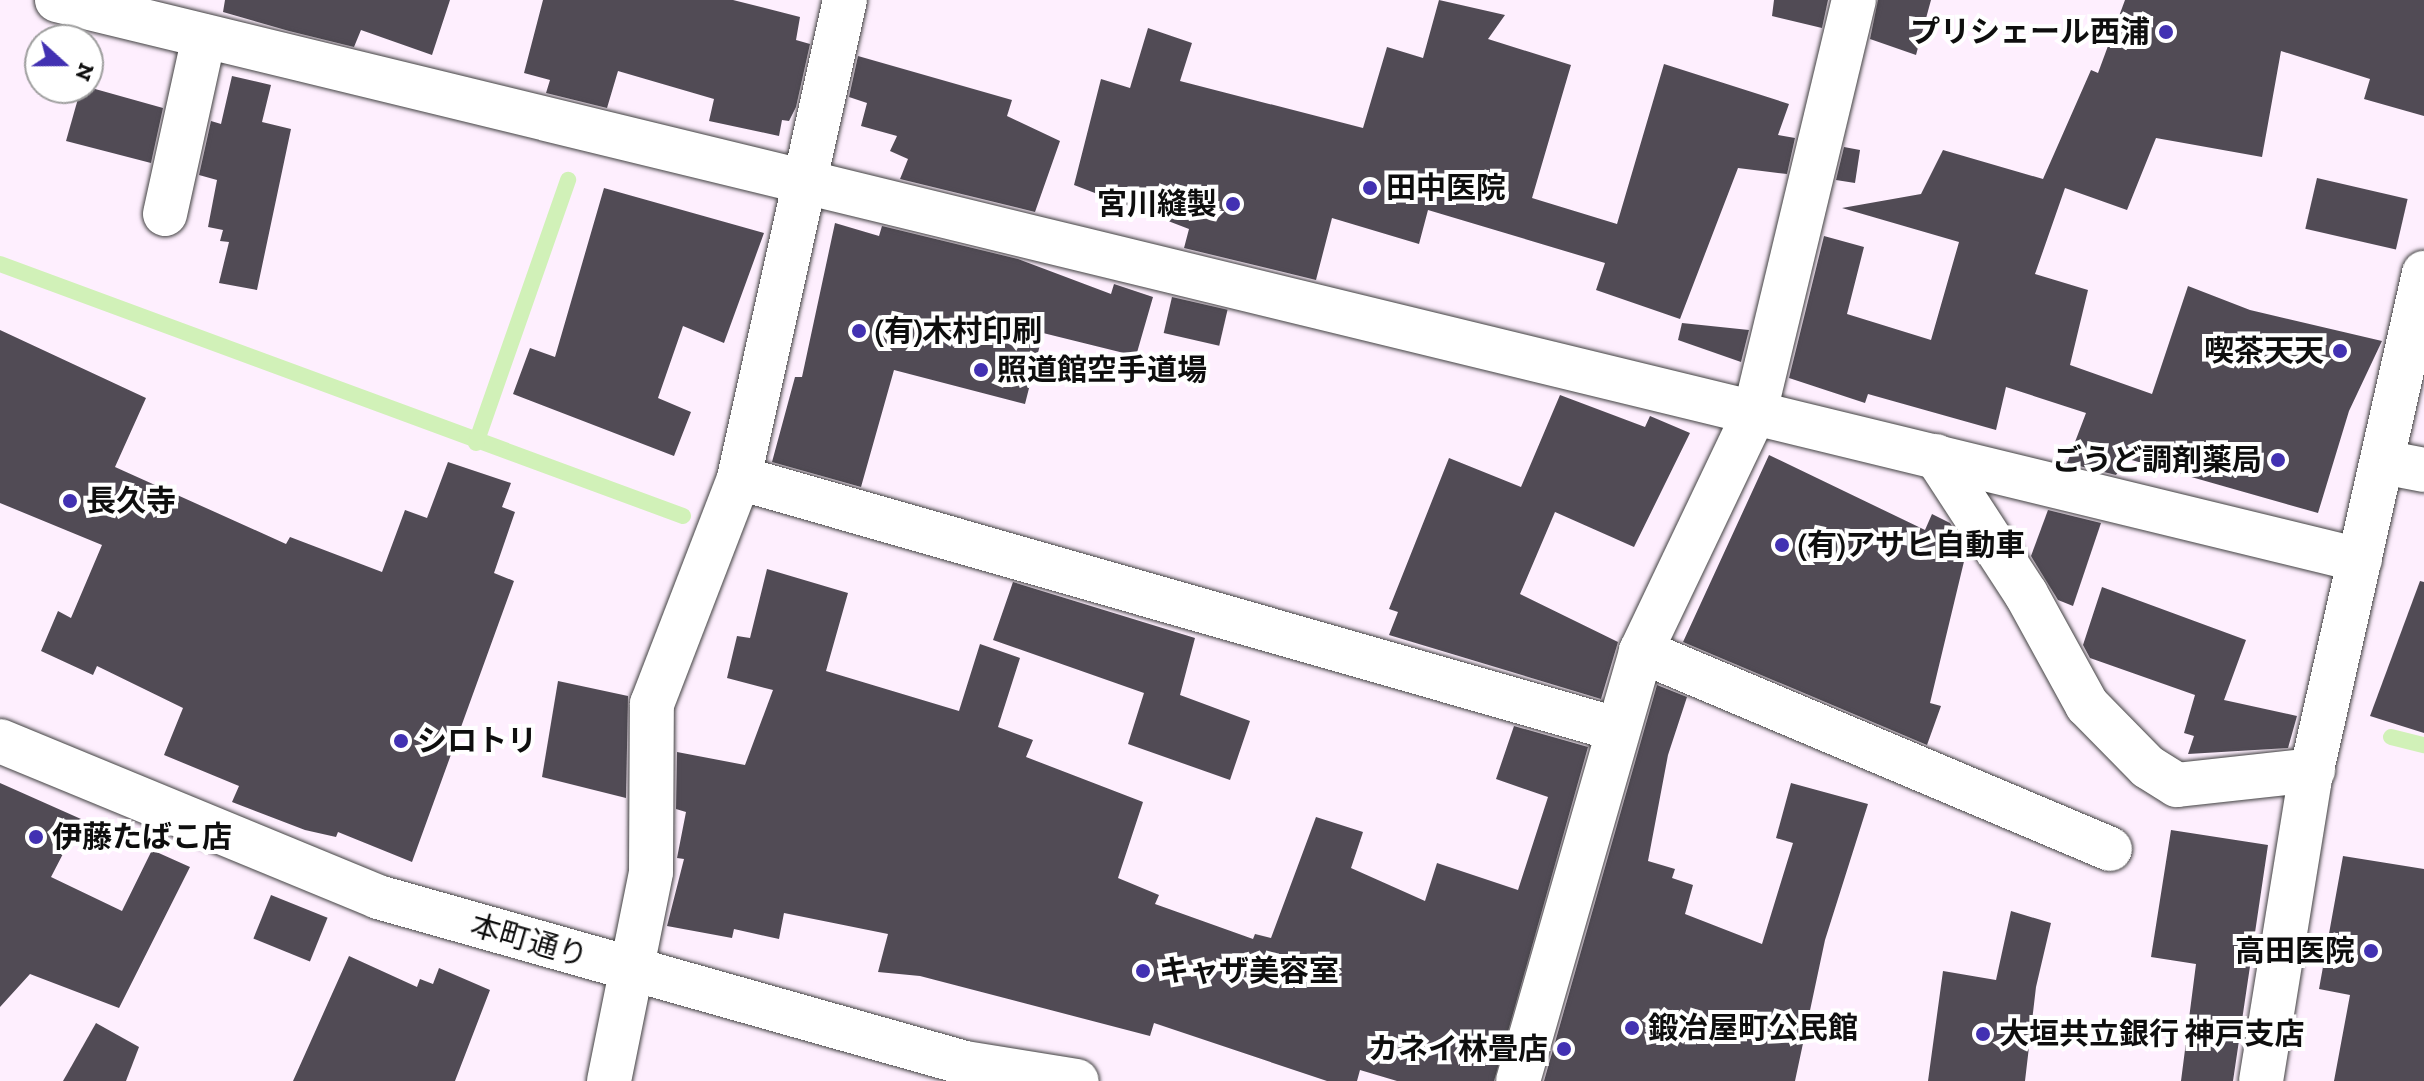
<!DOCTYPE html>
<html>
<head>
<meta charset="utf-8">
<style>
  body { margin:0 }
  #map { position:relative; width:2424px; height:1081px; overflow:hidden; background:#feeffe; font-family:"Zilla Slab","Noto Sans JP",serif }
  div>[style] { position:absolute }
  .stream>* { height:16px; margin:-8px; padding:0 8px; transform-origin:8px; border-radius:8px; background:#d1f1b8 }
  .building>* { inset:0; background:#514b55; transform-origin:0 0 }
  .roads { filter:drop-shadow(0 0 2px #414141) drop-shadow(0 0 2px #414141) }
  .minor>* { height:44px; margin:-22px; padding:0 22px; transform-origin:22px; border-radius:22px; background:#fff }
  .tertiary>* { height:44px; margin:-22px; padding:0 22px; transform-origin:22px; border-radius:22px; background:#fff }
  .dots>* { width:22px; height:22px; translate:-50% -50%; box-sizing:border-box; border:4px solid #fff; border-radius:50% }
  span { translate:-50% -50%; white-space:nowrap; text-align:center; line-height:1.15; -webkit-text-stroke:8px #fff; paint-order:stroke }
  .poi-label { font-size:30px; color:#0e0e0e; font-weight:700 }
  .right { translate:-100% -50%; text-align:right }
  .left { translate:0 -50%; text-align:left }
  .street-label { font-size:30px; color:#0e0e0e }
  .north { position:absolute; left:24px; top:24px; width:80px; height:80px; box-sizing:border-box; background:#fff; border:2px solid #9f9f9f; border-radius:50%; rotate:111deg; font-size:22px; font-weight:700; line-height:32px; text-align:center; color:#0e0e0e }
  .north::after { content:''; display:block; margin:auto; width:28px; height:36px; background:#4231b2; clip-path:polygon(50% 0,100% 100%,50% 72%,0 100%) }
</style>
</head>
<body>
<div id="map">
  <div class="stream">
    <div style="left:0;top:264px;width:728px;rotate:20.25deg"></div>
    <div style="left:476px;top:443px;width:279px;rotate:-70.7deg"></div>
    <div style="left:2391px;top:737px;width:34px;rotate:14deg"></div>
  </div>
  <div class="building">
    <div style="clip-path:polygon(225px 0,450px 0,432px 55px,361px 30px,354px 47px,289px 31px,223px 12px)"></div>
    <div style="clip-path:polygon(543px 0,733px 0,800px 17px,796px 40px,810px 44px,796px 107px,789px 121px,782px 120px,779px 136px,709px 121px,714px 99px,618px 71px,607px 108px,546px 93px,550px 80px,524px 73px)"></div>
    <div style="clip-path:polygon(1439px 0,1505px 15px,1488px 39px,1571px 65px,1532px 198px,1617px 224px,1664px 64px,1789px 104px,1778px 135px,1795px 138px,1787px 174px,1738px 168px,1680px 319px,1596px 290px,1605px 263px,1428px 210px,1419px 244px,1332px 218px,1316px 280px,1184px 248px,1189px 229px,1074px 185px,1101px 79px,1130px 88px,1148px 28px,1192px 43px,1180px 81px,1363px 128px,1387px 47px,1423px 58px)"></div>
    <div style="clip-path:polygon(1774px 0,1828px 0,1822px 28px,1772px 16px)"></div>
    <div style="clip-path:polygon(1878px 0,1931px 0,1916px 55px,1870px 39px)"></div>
    <div style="clip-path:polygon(2125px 0,2424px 0,2424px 116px,2364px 99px,2370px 79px,2281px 51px,2262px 157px,2156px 138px,2127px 210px,2065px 188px,2035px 274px,2088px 290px,2070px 365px,2152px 394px,2188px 286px,2250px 310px,2382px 341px,2349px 411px,2318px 513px,2128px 459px,2116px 475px,2067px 463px,2086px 413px,2006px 387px,1996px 430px,1868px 394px,1865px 403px,1789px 378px,1824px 236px,1864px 247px,1847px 314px,1931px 340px,1959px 242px,1842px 208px,1921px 194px,1943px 150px,2043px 179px,2091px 70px,2098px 73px)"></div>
    <div style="clip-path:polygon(858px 56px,1012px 100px,1007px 116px,1060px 141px,1035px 212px,900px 179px,908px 159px,890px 151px,897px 136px,861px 126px,867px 103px,849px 97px)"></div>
    <div style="clip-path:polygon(232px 76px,271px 85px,262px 122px,291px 129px,257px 290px,219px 283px,229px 242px,220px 241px,223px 230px,208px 227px,217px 180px,199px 175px,211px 121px,221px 124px)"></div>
    <div style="clip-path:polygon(88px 87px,163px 108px,151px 163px,66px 141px,81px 88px)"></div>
    <div style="clip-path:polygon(1844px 147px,1860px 150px,1855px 183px,1836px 180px)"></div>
    <div style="left:2317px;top:178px;width:93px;height:52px;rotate:13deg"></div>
    <div style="clip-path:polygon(604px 188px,764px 233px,724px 343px,683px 326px,658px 398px,691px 412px,674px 456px,513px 394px,530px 348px,555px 357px)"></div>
    <div style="clip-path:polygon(835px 223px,879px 236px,882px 226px,1018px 259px,1111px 294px,1114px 284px,1153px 297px,1136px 356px,1043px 333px,1025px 404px,894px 370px,861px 487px,772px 462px,795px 377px,802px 377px)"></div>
    <div style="left:1172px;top:297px;width:57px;height:37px;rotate:13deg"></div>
    <div style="clip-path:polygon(1682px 323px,1749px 330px,1741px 362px,1678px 340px)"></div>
    <div style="clip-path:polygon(0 330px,146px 398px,115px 467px,286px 544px,290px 537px,382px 572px,405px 510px,427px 518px,448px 462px,511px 483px,502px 507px,515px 512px,494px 573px,514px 581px,412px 862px,338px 832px,336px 837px,305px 830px,232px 802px,239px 786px,164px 755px,183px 708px,97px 666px,93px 675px,41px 651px,58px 611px,71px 618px,102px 545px,0 503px)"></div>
    <div style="clip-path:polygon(1560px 395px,1645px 427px,1650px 416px,1690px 433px,1634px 547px,1555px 512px,1520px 594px,1618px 642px,1601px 699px,1389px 635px,1398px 612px,1389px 609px,1449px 458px,1521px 487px)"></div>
    <div style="clip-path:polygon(1769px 455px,1925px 530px,1932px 514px,1950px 523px,1967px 549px,1930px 703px,1941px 706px,1927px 745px,1683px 642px)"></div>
    <div style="clip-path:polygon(2048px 510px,2101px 523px,2073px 606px,2058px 600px,2031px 556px)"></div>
    <div style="clip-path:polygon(767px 569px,848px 593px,826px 671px,959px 711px,980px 644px,1020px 658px,998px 727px,1033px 740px,1026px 757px,1143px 802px,1118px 878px,1159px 895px,1155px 904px,1253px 939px,1255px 934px,1271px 938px,1316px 817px,1363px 832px,1351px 868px,1425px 901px,1437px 863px,1518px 890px,1548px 797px,1496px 779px,1514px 726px,1588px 747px,1494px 1081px,1397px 1081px,1360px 1070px,1357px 1081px,1327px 1081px,1154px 1023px,1150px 1036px,920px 976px,878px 972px,888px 934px,784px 913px,779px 939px,734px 929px,732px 938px,667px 926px,684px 859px,677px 858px,686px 812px,676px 809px,677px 752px,745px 765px,773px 690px,727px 678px,737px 636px,750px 638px)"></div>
    <div style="clip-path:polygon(2420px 581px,2424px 582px,2424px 733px,2370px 716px)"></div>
    <div style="clip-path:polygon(1013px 582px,1195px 638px,1180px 695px,1250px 721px,1230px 780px,1128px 744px,1144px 693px,993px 640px)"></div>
    <div style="clip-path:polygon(2102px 587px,2246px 640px,2224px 700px,2297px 716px,2288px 748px,2188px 754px,2194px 736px,2184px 733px,2195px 695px,2090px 658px,2083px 645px)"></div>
    <div style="clip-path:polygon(558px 681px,628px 696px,626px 798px,542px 777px)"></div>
    <div style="clip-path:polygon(1657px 685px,1687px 697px,1668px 755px,1648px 861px,1675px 869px,1672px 878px,1693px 885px,1685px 914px,1762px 944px,1793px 843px,1776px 838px,1791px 783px,1868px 804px,1825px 940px,1795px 1081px,1544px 1081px)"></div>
    <div style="clip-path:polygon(0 783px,81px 819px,51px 877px,122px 911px,152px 850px,190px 867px,119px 1008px,30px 974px,0 1007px)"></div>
    <div style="clip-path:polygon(2171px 830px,2268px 845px,2233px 1081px,2181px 1081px,2196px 964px,2151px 957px)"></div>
    <div style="clip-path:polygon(2343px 856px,2424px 869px,2424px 1081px,2334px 1081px,2350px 995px,2319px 989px)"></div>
    <div style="left:271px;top:895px;width:61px;height:47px;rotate:22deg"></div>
    <div style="clip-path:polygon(2011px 911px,2051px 923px,2036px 987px,2025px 1081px,1928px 1081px,1943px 971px,1996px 980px)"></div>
    <div style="clip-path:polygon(349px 956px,417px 987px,420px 979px,433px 984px,439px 968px,490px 990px,455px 1081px,293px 1081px)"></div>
    <div style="clip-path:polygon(96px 1023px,139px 1047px,126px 1081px,63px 1081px)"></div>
  </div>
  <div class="roads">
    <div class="minor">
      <div style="left:57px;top:0;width:2370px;rotate:13.67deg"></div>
      <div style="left:165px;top:214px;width:182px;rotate:-77.6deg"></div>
      <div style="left:1936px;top:456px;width:165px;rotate:56.9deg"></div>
      <div style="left:2026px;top:594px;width:127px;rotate:61.2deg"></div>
      <div style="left:2087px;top:705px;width:87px;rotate:45.5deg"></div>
      <div style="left:2148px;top:767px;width:34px;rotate:32deg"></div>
      <div style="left:2177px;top:785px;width:137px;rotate:-6.3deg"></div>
      <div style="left:2383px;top:462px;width:42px;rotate:11deg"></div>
      <div style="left:739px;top:478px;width:912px;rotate:15.97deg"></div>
      <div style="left:1641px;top:651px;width:509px;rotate:22.89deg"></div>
      <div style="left:609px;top:1081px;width:213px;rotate:-78.6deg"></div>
      <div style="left:651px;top:872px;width:168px;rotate:-89.7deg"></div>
      <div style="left:652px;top:704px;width:242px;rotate:-68.9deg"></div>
      <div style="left:739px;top:478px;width:490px;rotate:-77.5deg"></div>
      <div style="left:1518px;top:1081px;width:447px;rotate:-74deg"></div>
      <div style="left:1641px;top:651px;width:265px;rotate:-64.5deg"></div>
      <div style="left:1755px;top:412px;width:424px;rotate:-76.5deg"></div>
      <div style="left:2261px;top:1081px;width:302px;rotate:-80.8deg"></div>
      <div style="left:2309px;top:783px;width:523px;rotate:-77.29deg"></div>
    </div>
    <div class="tertiary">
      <div style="left:0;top:741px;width:409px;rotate:22.4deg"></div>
      <div style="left:378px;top:897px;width:610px;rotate:15.79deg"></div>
      <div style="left:965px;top:1063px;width:113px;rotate:9.1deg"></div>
    </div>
  </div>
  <div class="dots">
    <div style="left:2166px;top:32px;background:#4231b2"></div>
    <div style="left:1370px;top:188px;background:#4231b2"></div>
    <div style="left:1233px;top:204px;background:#4231b2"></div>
    <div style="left:859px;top:331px;background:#4231b2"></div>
    <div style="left:2340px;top:351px;background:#4231b2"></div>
    <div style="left:981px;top:370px;background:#4231b2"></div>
    <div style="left:2278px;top:460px;background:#4231b2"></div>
    <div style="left:70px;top:501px;background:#4231b2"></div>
    <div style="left:1782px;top:545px;background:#4231b2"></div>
    <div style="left:401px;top:741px;background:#4231b2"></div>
    <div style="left:36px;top:837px;background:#4231b2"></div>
    <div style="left:2371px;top:951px;background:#4231b2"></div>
    <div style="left:1143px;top:971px;background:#4231b2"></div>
    <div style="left:1632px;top:1028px;background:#4231b2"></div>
    <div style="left:1983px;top:1034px;background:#4231b2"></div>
    <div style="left:1564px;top:1049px;background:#4231b2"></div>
  </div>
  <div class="poi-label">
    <span class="right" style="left:2150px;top:32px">プリシェール西浦</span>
    <span class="left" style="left:1386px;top:188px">田中医院</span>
    <span class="right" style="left:1217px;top:204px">宮川縫製</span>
    <span class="left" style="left:875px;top:331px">(有)木村印刷</span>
    <span class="right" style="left:2324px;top:351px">喫茶天天</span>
    <span class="left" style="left:997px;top:370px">照道館空手道場</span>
    <span class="right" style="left:2262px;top:460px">ごうど調剤薬局</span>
    <span class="left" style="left:86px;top:501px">長久寺</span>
    <span class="left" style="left:1798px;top:545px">(有)アサヒ自動車</span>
    <span class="left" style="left:417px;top:741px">シロトリ</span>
    <span class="left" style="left:52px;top:837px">伊藤たばこ店</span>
    <span class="right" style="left:2355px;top:951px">高田医院</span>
    <span class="left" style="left:1159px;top:971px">キャザ美容室</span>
    <span class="left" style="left:1648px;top:1028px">鍛冶屋町公民館</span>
    <span class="left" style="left:1999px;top:1034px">大垣共立銀行 神戸支店</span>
    <span class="right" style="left:1548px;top:1049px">カネイ林畳店</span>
  </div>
  <div class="street-label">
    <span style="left:529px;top:941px;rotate:16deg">本町通り</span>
  </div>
  <div class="north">N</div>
</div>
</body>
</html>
